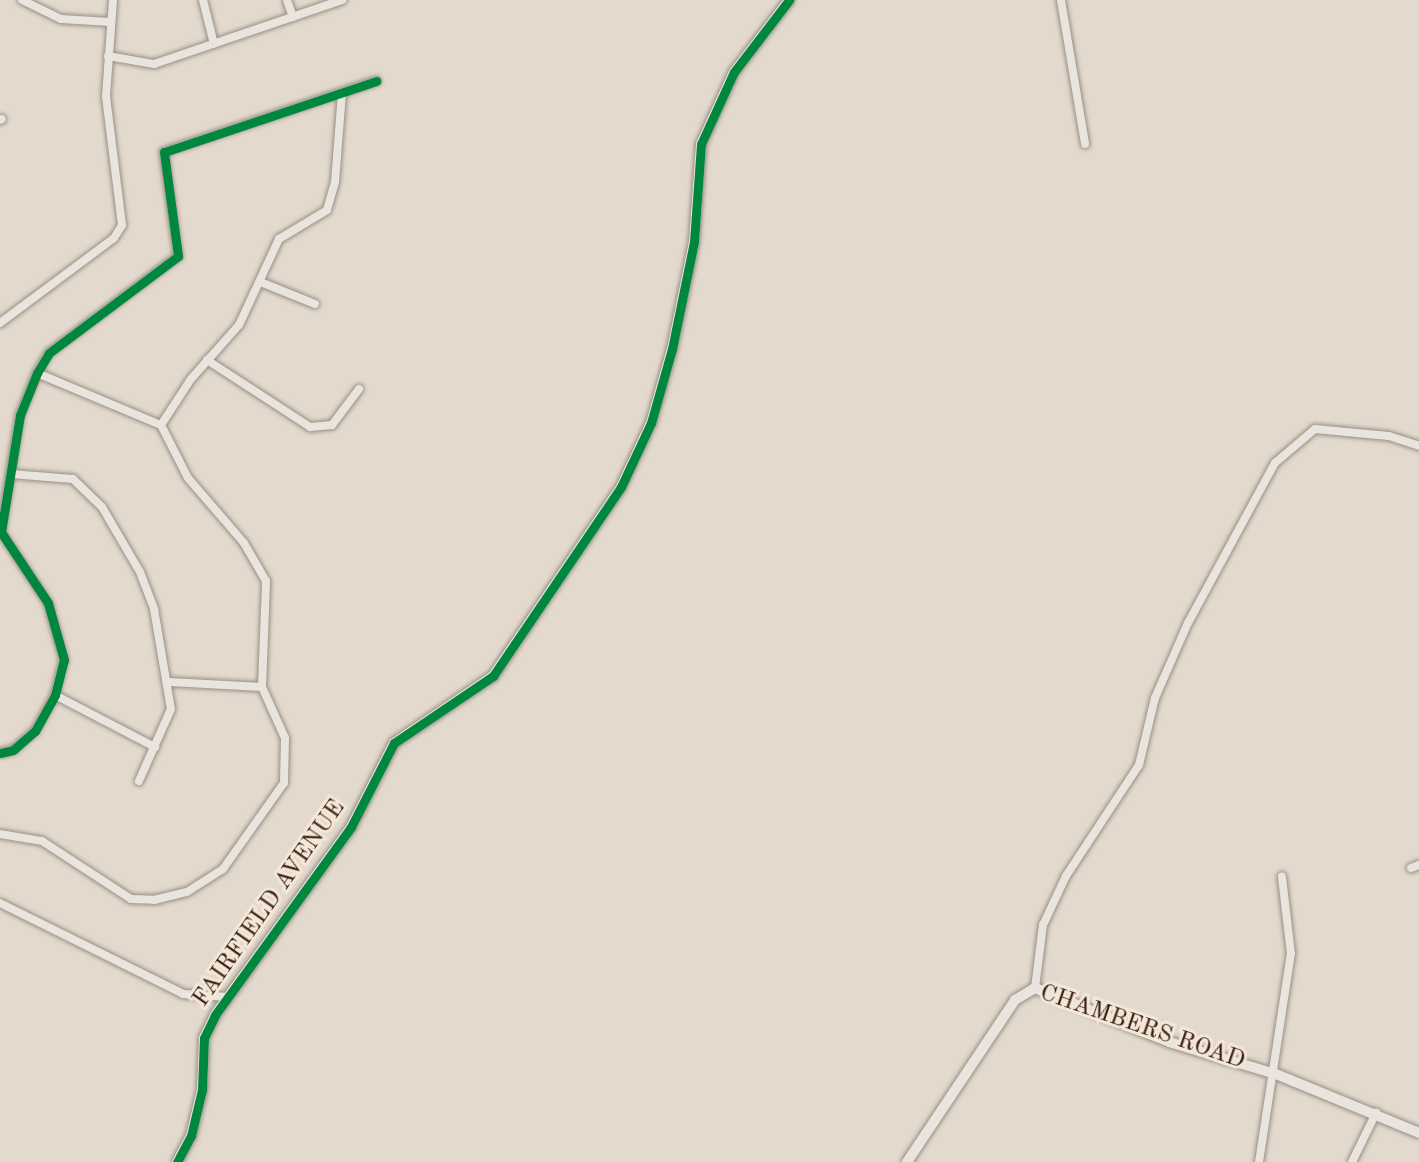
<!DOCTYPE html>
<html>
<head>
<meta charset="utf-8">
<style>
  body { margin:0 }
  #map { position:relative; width:1419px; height:1162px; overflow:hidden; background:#e3dacd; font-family:"Old Standard TT",serif }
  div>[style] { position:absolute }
  .roads { filter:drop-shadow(0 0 2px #988f86) drop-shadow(0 0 2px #988f86) }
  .street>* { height:8px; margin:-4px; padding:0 4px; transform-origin:4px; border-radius:4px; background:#e9e4de }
  .secondary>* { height:10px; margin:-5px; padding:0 5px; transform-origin:5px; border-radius:5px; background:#e9e4de }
  .cycleway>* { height:9px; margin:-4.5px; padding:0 4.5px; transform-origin:4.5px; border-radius:4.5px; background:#00873e }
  span { translate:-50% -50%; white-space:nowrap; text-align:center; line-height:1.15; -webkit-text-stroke:6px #f3e8d8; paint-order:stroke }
  .street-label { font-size:24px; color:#3a1e13 }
</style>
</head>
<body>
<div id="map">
  <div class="roads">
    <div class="street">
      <div style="left:22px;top:0;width:43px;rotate:26deg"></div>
      <div style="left:61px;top:19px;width:49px;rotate:3.5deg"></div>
      <div style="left:203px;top:0;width:45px;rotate:76deg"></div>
      <div style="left:287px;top:0;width:18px;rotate:71deg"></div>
      <div style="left:1061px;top:0;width:146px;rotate:80.5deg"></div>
      <div style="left:108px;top:56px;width:47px;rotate:9.9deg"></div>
      <div style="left:154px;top:64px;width:199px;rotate:-18.8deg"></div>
      <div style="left:0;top:120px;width:2px;rotate:-27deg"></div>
      <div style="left:263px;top:283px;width:56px;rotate:22deg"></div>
      <div style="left:0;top:323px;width:142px;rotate:-36.7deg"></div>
      <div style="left:114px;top:238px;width:15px;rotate:-58deg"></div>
      <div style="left:122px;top:225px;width:130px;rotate:-97.1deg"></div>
      <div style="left:106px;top:96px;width:96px;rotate:-85.8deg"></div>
      <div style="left:207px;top:360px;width:123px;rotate:33deg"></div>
      <div style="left:310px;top:427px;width:22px;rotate:-5deg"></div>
      <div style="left:332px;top:425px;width:45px;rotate:-53.1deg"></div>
      <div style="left:37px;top:373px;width:134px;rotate:22.8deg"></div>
      <div style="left:161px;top:425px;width:55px;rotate:-56.9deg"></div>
      <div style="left:191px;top:379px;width:72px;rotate:-48.4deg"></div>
      <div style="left:239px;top:325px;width:95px;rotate:-65.1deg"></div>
      <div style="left:279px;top:239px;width:56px;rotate:-31.1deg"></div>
      <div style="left:327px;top:210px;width:29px;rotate:-74deg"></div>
      <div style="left:335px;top:182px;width:89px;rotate:-85.5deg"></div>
      <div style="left:11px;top:474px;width:62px;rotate:4.6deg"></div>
      <div style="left:73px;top:479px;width:40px;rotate:44deg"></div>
      <div style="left:102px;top:507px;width:75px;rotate:59.7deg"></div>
      <div style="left:140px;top:572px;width:40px;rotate:69deg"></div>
      <div style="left:154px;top:609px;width:101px;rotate:80.4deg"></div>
      <div style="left:171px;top:709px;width:79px;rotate:114deg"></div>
      <div style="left:170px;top:682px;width:92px;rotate:3.1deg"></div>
      <div style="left:55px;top:695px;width:113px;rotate:27.5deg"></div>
      <div style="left:0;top:753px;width:13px;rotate:-13deg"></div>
      <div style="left:13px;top:750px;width:29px;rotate:-41deg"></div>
      <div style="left:35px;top:731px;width:41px;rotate:-60.9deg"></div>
      <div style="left:55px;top:695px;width:36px;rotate:-76deg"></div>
      <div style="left:64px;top:660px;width:59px;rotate:-105.7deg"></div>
      <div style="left:48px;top:603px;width:85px;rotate:-123.5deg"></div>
      <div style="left:1px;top:532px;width:119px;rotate:-80.8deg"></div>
      <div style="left:20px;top:415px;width:45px;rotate:-68deg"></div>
      <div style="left:37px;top:373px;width:23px;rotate:-59deg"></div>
      <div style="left:49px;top:353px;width:161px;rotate:-36.9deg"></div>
      <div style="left:178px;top:256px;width:105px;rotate:-97.7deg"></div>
      <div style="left:164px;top:152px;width:224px;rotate:-18.5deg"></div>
      <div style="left:0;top:834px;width:43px;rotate:9.5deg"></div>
      <div style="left:42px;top:841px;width:106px;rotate:33.1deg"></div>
      <div style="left:131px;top:899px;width:23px;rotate:2deg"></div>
      <div style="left:154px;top:900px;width:34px;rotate:-14deg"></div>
      <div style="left:187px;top:892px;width:43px;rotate:-32.6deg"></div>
      <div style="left:223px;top:869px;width:105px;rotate:-54.7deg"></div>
      <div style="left:284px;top:783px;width:45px;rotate:-88.7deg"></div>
      <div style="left:285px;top:738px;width:56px;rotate:-114.3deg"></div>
      <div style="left:262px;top:687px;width:106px;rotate:-87.8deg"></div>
      <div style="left:266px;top:581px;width:44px;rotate:-120.1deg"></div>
      <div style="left:244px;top:543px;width:86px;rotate:-130.7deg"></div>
      <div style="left:188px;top:478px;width:59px;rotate:-117deg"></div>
      <div style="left:1411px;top:868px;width:9px;rotate:-21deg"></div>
      <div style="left:0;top:903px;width:204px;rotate:26.4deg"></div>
      <div style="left:183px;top:994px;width:45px;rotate:3.8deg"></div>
      <div style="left:1035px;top:988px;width:64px;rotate:-82.8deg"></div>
      <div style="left:1043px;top:925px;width:54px;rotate:-64.9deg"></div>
      <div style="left:1066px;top:876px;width:133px;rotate:-56.7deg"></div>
      <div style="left:1139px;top:765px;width:69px;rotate:-76.6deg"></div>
      <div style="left:1155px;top:698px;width:82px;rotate:-66.3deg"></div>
      <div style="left:1188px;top:623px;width:182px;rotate:-61.5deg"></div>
      <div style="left:1275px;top:463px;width:52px;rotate:-40.4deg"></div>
      <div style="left:1315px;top:429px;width:74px;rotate:5.4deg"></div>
      <div style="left:1389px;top:436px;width:32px;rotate:18deg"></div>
      <div style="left:1259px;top:1162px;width:210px;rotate:-81.3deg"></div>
      <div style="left:1291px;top:954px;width:78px;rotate:-96.7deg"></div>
      <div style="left:1352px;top:1162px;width:55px;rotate:-63.9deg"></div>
    </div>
    <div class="secondary">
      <div style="left:177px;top:1162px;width:30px;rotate:-62deg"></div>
      <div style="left:191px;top:1136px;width:47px;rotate:-76.6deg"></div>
      <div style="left:202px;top:1090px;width:52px;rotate:-87.8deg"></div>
      <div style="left:204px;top:1038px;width:25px;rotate:-64deg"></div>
      <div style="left:215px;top:1015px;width:232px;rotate:-54.1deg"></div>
      <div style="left:351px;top:827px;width:94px;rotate:-62.9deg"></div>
      <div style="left:394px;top:743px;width:120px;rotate:-34.1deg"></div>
      <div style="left:493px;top:676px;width:228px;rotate:-55.9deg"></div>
      <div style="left:621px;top:487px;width:71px;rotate:-64.9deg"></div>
      <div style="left:651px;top:423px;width:77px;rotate:-74.2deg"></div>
      <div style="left:672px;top:349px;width:109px;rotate:-78.4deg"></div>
      <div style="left:694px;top:242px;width:98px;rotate:-85.9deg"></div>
      <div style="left:701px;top:144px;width:79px;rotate:-65.4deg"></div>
      <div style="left:734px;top:72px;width:91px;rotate:-52.6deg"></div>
      <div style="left:907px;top:1162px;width:195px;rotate:-56.3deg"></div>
      <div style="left:1015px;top:1000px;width:23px;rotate:-31deg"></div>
      <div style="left:1035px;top:988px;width:144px;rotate:21.9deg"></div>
      <div style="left:1169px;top:1042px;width:112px;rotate:16.7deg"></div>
      <div style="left:1276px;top:1074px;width:155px;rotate:22.4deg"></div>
    </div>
  </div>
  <div class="cycleway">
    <div style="left:0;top:753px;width:13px;rotate:-13deg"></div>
    <div style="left:13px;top:750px;width:29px;rotate:-41deg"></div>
    <div style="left:35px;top:731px;width:41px;rotate:-60.9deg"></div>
    <div style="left:55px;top:695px;width:36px;rotate:-76deg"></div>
    <div style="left:64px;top:660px;width:59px;rotate:-105.7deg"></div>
    <div style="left:48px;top:603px;width:85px;rotate:-123.5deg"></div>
    <div style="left:1px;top:532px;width:119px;rotate:-80.8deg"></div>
    <div style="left:20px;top:415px;width:45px;rotate:-68deg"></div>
    <div style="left:37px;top:373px;width:23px;rotate:-59deg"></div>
    <div style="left:49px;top:353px;width:161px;rotate:-36.9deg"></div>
    <div style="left:178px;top:256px;width:105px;rotate:-97.7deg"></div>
    <div style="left:164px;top:152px;width:224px;rotate:-18.5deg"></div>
    <div style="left:177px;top:1162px;width:30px;rotate:-62deg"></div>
    <div style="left:191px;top:1136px;width:47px;rotate:-76.6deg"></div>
    <div style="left:202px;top:1090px;width:52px;rotate:-87.8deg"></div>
    <div style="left:204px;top:1038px;width:25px;rotate:-64deg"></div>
    <div style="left:215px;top:1015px;width:232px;rotate:-54.1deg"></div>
    <div style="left:351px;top:827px;width:94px;rotate:-62.9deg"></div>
    <div style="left:394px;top:743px;width:120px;rotate:-34.1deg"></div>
    <div style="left:493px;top:676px;width:228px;rotate:-55.9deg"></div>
    <div style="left:621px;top:487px;width:71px;rotate:-64.9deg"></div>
    <div style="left:651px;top:423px;width:77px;rotate:-74.2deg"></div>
    <div style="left:672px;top:349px;width:109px;rotate:-78.4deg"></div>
    <div style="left:694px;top:242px;width:98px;rotate:-85.9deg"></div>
    <div style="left:701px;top:144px;width:79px;rotate:-65.4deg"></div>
    <div style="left:734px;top:72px;width:91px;rotate:-52.6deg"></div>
  </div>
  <div class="street-label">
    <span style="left:270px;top:904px;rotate:-55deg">FAIRFIELD AVENUE</span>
    <span style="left:1142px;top:1028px;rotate:19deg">CHAMBERS ROAD</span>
  </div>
</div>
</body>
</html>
